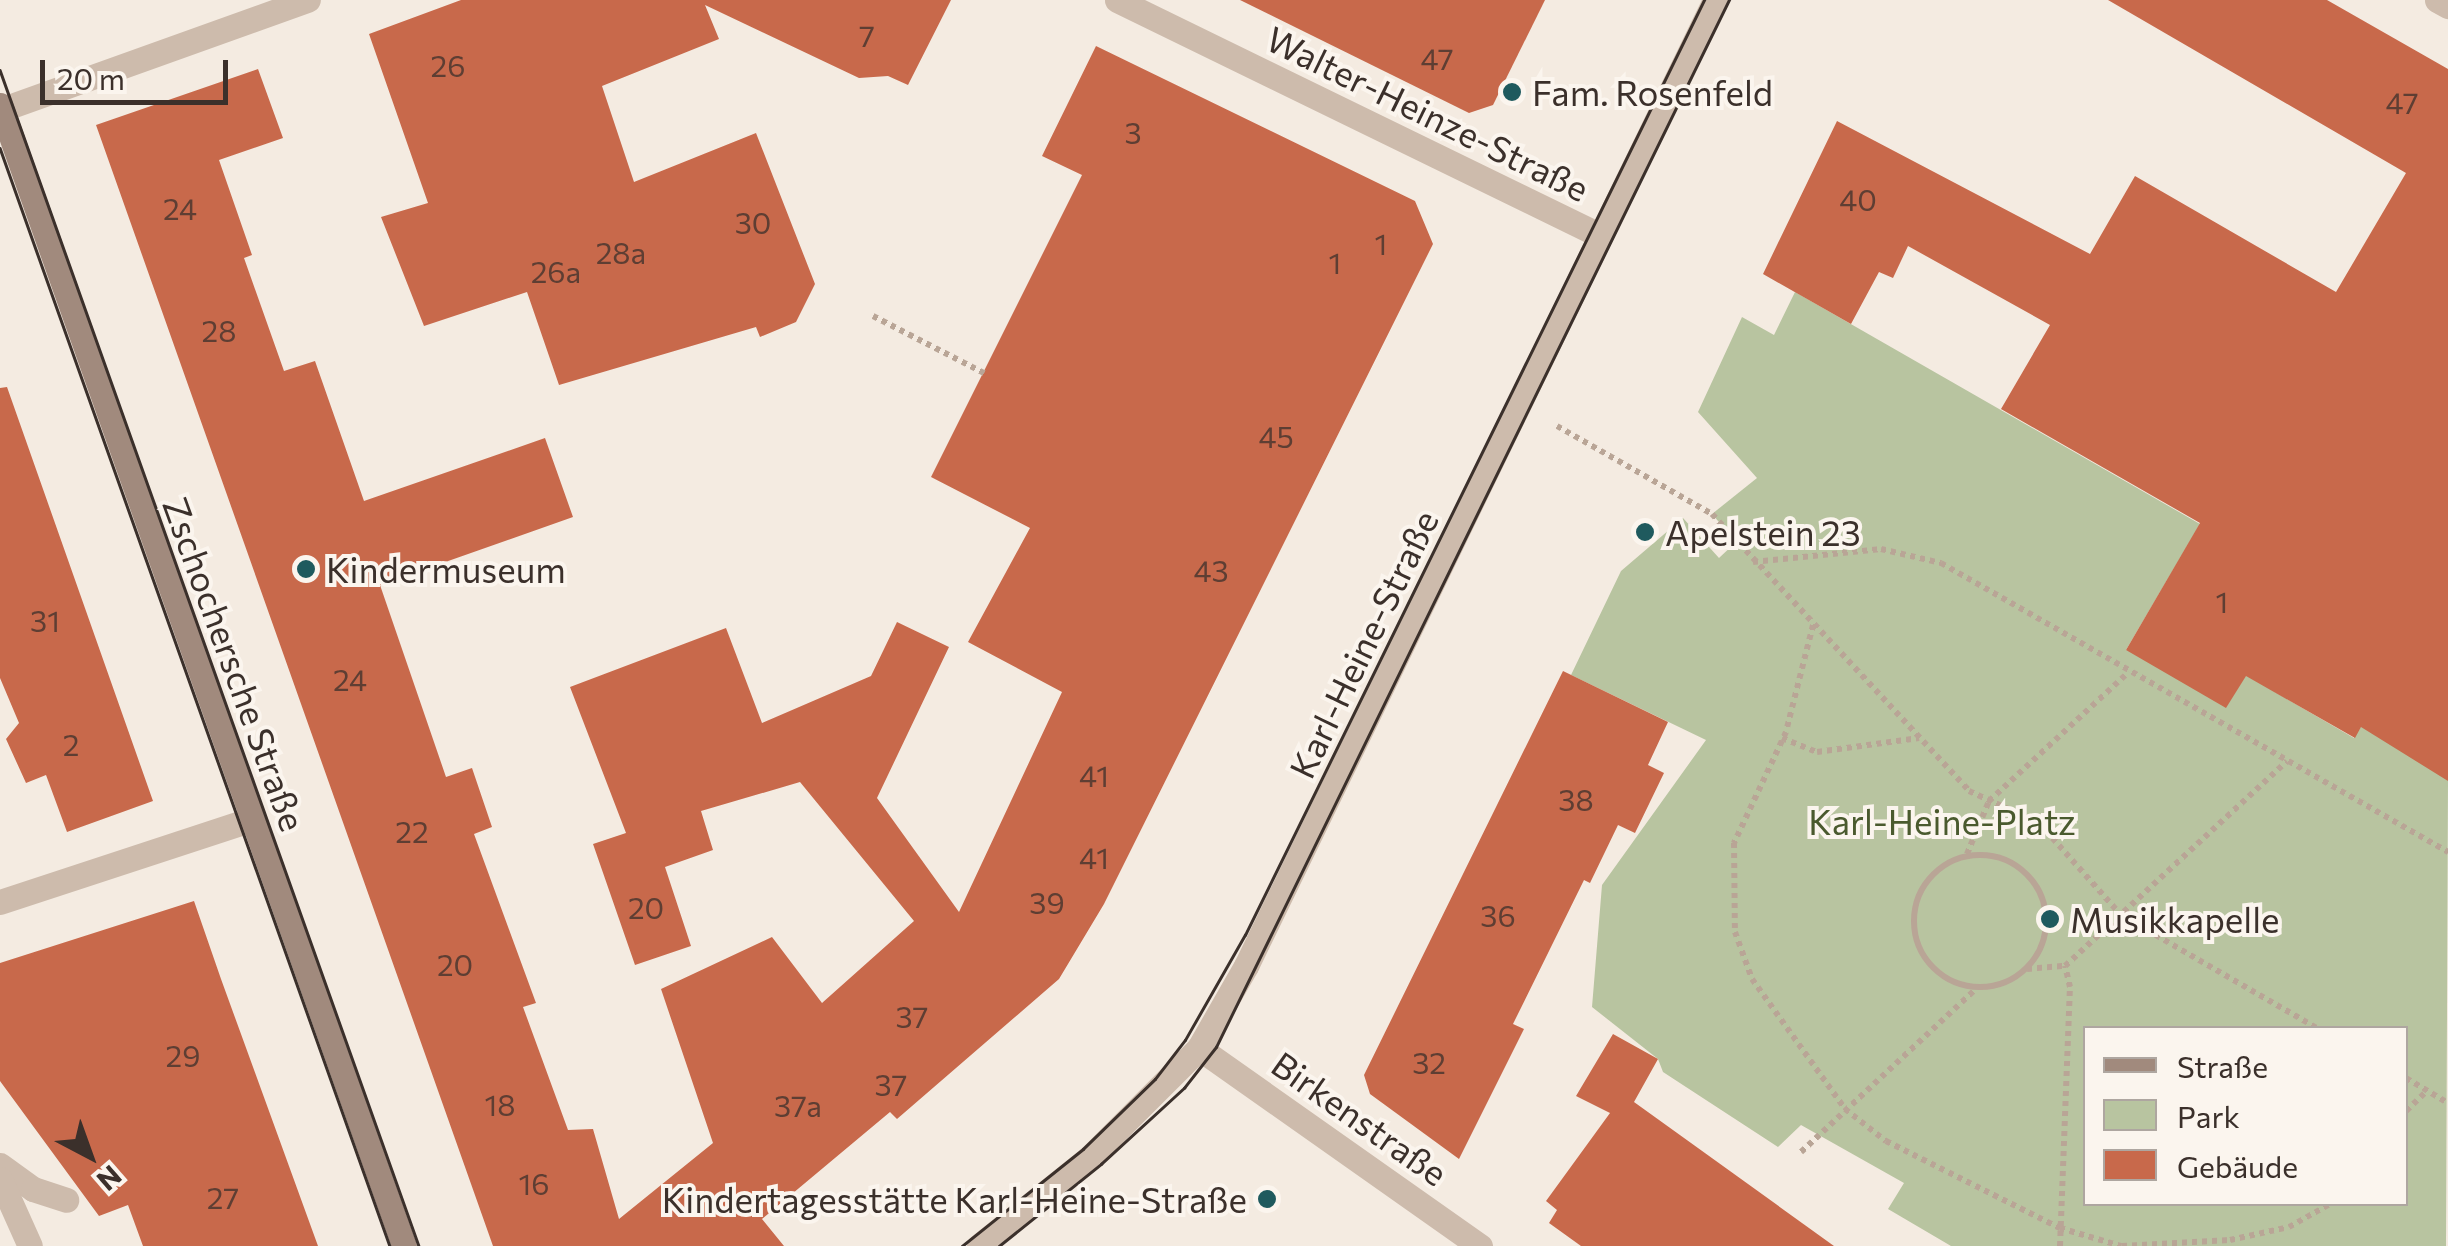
<!DOCTYPE html>
<html>
<head>
<meta charset="utf-8">
<style>
  body { margin:0 }
  #map { position:relative; width:2448px; height:1246px; overflow:hidden; background:#f4ebe1; font-family:Commissioner,sans-serif }
  div>[style] { position:absolute }
  .green>* { inset:0; background:#b8c4a0 }
  .building>* { inset:0; background:#c8694b }
  .path>* { height:6px; margin-top:-3px; transform-origin:0; background:repeating-linear-gradient(90deg,#b9a596 0 5px,transparent 0 10px) }
  .path>.ring { margin:-3px; padding:0; box-sizing:content-box; background:none; border:6px solid #b9a596; border-radius:50% }
  .service>* { height:25px; margin:-12.5px; padding:0 12.5px; transform-origin:12.5px; border-radius:12.5px; background:#cdbbac }
  .minor>* { height:25px; margin:-12.5px; padding:0 12.5px; transform-origin:12.5px; border-radius:12.5px; background:#cdbbac }
  .tertiary>* { height:25px; margin:-12.5px; padding:0 12.5px; transform-origin:12.5px; border-radius:12.5px; background:#cdbbac }
  .secondary>* { height:25px; margin:-12.5px; padding:0 12.5px; transform-origin:12.5px; border-radius:12.5px; background:#a18a7d }
  .tram>* { height:2.5px; margin:-1.25px; padding:0 1.25px; transform-origin:1.25px; border-radius:1.25px; background:#3b302b }
  .dots>* { width:28px; height:28px; translate:-50% -50%; box-sizing:border-box; border:5px solid #fbf5ee; border-radius:50% }
  span { translate:-50% -50%; white-space:nowrap; text-align:center; line-height:1.15; -webkit-text-stroke:8px #fbf5ee; paint-order:stroke }
  .number-label { font-size:30px; color:#5e3e33 }
  .number-label span { -webkit-text-stroke-width:0 }
  .poi-label { font-size:35px; color:#3b302b }
  .left { translate:0 -50%; text-align:left }
  .right { translate:-100% -50%; text-align:right }
  .street-label { font-size:35px; color:#3b302b }
  .park-label { font-size:35px; color:#4a5a2e }
  .legend { position:absolute; left:2083px; top:1026px; width:325px; height:180px; box-sizing:border-box; background:#fbf5ee; border:2px solid #aea6a0; margin:0; padding:12px 18px; list-style:none; font-size:30px; color:#3b302b }
  .legend li { display:flex; align-items:center; gap:20px; height:50px }
  .legend b { width:50px; border:2px solid #aea6a0 }
  .north { position:absolute; left:40px; top:1106px; width:100px; height:100px; -webkit-text-stroke:8px #fbf5ee; paint-order:stroke; rotate:139deg; font-size:28px; font-weight:700; line-height:40px; text-align:center; color:#3b302b }
  .north::after { content:''; display:block; margin:auto; width:35px; height:45px; background:#3b302b; clip-path:polygon(50% 0,100% 100%,50% 72%,0 100%) }
  .scale { position:absolute; left:40px; top:60px; width:188px; height:45px; box-sizing:border-box; border:5px solid #3b302b; border-top:0; padding-left:12px; font-size:30px; line-height:35px; white-space:nowrap; color:#3b302b; -webkit-text-stroke:8px #fbf5ee; paint-order:stroke }
</style>
</head>
<body>
<div id="map">
  <div class="green">
    <div style="clip-path:polygon(evenodd,1795px 292px,2200px 524px,2126px 650px,2253px 664px,2275px 692px,2354px 738px,2392px 675px,2448px 781px,2446px 1246px,1951px 1246px,1888px 1209px,1904px 1183px,1801px 1125px,1778px 1147px,1663px 1072px,1658px 1059px,1592px 1007px,1602px 885px,1706px 740px,1571px 675px,1621px 571px,1683px 518px,1719px 558px,1736px 542px,1712px 514px,1757px 478px,1698px 412px,1742px 317px,1774px 335px,1795px 292px,2086px 1028px,2406px 1028px,2406px 1204px,2086px 1204px,2086px 1028px)"></div>
  </div>
  <div class="building">
    <div style="clip-path:polygon(461px 0,951px 0,908px 85px,888px 76px,859px 78px,705px 5px,719px 39px,602px 86px,634px 182px,756px 133px,815px 284px,796px 322px,760px 337px,756px 327px,559px 385px,527px 292px,424px 326px,381px 217px,428px 203px,369px 34px)"></div>
    <div style="clip-path:polygon(1240px 0,1545px 0,1493px 105px,1469px 113px)"></div>
    <div style="clip-path:polygon(2108px 0,2327px 0,2448px 69px,2448px 781px,2361px 727px,2355px 738px,2246px 676px,2226px 708px,2126px 650px,2200px 523px,2001px 409px,2050px 325px,1908px 246px,1893px 278px,1879px 272px,1851px 324px,1763px 274px,1837px 121px,2090px 254px,2135px 176px,2336px 292px,2406px 173px)"></div>
    <div style="clip-path:polygon(1096px 46px,1415px 201px,1433px 244px,1104px 904px,1059px 979px,897px 1119px,890px 1112px,762px 1219px,784px 1246px,493px 1246px,96px 125px,258px 69px,283px 138px,219px 160px,252px 255px,244px 258px,284px 371px,315px 361px,364px 501px,545px 438px,573px 517px,380px 585px,446px 777px,472px 768px,492px 827px,474px 834px,536px 1003px,523px 1007px,568px 1130px,593px 1129px,619px 1219px,713px 1143px,661px 989px,772px 937px,822px 1003px,914px 921px,800px 782px,701px 811px,713px 850px,665px 867px,691px 946px,635px 965px,593px 844px,626px 833px,570px 687px,726px 628px,762px 723px,871px 676px,897px 622px,949px 647px,877px 798px,959px 912px,1062px 692px,968px 642px,1030px 528px,931px 477px,1082px 175px,1042px 156px)"></div>
    <div style="clip-path:polygon(7px 387px,153px 801px,67px 832px,46px 775px,26px 783px,6px 739px,19px 723px,0 678px,0 388px)"></div>
    <div style="clip-path:polygon(1563px 671px,1668px 722px,1648px 765px,1664px 773px,1635px 833px,1618px 825px,1590px 883px,1584px 880px,1513px 1024px,1524px 1029px,1459px 1159px,1370px 1094px,1364px 1075px)"></div>
    <div style="clip-path:polygon(194px 901px,221px 979px,318px 1246px,143px 1246px,128px 1205px,99px 1216px,0 1081px,0 963px)"></div>
    <div style="clip-path:polygon(1613px 1034px,1658px 1059px,1634px 1102px,1834px 1246px,1581px 1246px,1549px 1223px,1557px 1210px,1546px 1201px,1610px 1113px,1576px 1096px)"></div>
  </div>
  <div class="path">
    <div style="left:873px;top:316px;width:125px;rotate:27.2deg"></div>
    <div style="left:1557px;top:426px;width:178px;rotate:29.6deg"></div>
    <div style="left:1712px;top:514px;width:378px;rotate:47.1deg"></div>
    <div style="left:1969px;top:791px;width:77px;rotate:24.6deg"></div>
    <div style="left:2039px;top:823px;width:123px;rotate:48.3deg"></div>
    <div style="left:2121px;top:915px;width:226px;rotate:30deg"></div>
    <div style="left:1753px;top:562px;width:129px;rotate:-5.8deg"></div>
    <div style="left:1881px;top:549px;width:62px;rotate:13.1deg"></div>
    <div style="left:1941px;top:563px;width:584px;rotate:29.68deg"></div>
    <div style="left:1813px;top:625px;width:110px;rotate:104.2deg"></div>
    <div style="left:1786px;top:732px;width:123px;rotate:115.1deg"></div>
    <div style="left:1734px;top:843px;width:89px;rotate:89.4deg"></div>
    <div style="left:1735px;top:932px;width:50px;rotate:70.1deg"></div>
    <div style="left:1752px;top:979px;width:160px;rotate:54.4deg"></div>
    <div style="left:1845px;top:1109px;width:52px;rotate:38deg"></div>
    <div style="left:1886px;top:1141px;width:195px;rotate:26.6deg"></div>
    <div style="left:2060px;top:1228px;width:64px;rotate:16.4deg"></div>
    <div style="left:1782px;top:738px;width:38px;rotate:22deg"></div>
    <div style="left:1817px;top:752px;width:103px;rotate:-7.8deg"></div>
    <div style="left:1967px;top:854px;width:57px;rotate:-67.5deg"></div>
    <div style="left:1989px;top:801px;width:190px;rotate:-42.7deg"></div>
    <div class="ring" style="left:1914px;top:855px;width:126px;height:126px"></div>
    <div style="left:2027px;top:969px;width:38px;rotate:-5deg"></div>
    <div style="left:2065px;top:966px;width:302px;rotate:-42.7deg"></div>
    <div style="left:2406px;top:1078px;width:49px;rotate:30.8deg"></div>
    <div style="left:2406px;top:1111px;width:29px;rotate:-44deg"></div>
    <div style="left:1801px;top:1152px;width:241px;rotate:-43deg"></div>
    <div style="left:2060px;top:1246px;width:259px;rotate:-87.8deg"></div>
    <div style="left:2070px;top:987px;width:22px;rotate:-103deg"></div>
    <div style="left:2122px;top:1246px;width:108px;rotate:-3.2deg"></div>
    <div style="left:2230px;top:1240px;width:60px;rotate:-12.4deg"></div>
    <div style="left:2289px;top:1227px;width:47px;rotate:-29.3deg"></div>
  </div>
  <div class="service">
    <div style="left:0;top:1165px;width:41px;rotate:36deg"></div>
    <div style="left:33px;top:1189px;width:35px;rotate:18deg"></div>
    <div style="left:0;top:1179px;width:73px;rotate:65.9deg"></div>
  </div>
  <div class="minor">
    <div style="left:1117px;top:0;width:538px;rotate:25.99deg"></div>
    <div style="left:2437px;top:0;width:13px;rotate:29deg"></div>
    <div style="left:0;top:110px;width:327px;rotate:-19.7deg"></div>
    <div style="left:0;top:902px;width:266px;rotate:-18.2deg"></div>
    <div style="left:1199px;top:1048px;width:344px;rotate:35.2deg"></div>
  </div>
  <div class="tertiary">
    <div style="left:979px;top:1246px;width:142px;rotate:-38.7deg"></div>
    <div style="left:1090px;top:1157px;width:154px;rotate:-45deg"></div>
    <div style="left:1199px;top:1048px;width:95px;rotate:-60.2deg"></div>
    <div style="left:1246px;top:966px;width:1074px;rotate:-64.1deg"></div>
  </div>
  <div class="secondary">
    <div style="left:0;top:105px;width:1210px;rotate:70.5deg"></div>
  </div>
  <div class="tram">
    <div style="left:0;top:70px;width:1248px;rotate:70.39deg"></div>
    <div style="left:0;top:148px;width:1165px;rotate:70.45deg"></div>
    <div style="left:962px;top:1246px;width:155px;rotate:-38.7deg"></div>
    <div style="left:1083px;top:1149px;width:100px;rotate:-44.2deg"></div>
    <div style="left:1155px;top:1079px;width:49px;rotate:-52.4deg"></div>
    <div style="left:1185px;top:1040px;width:121px;rotate:-60.3deg"></div>
    <div style="left:1245px;top:935px;width:1042px;rotate:-63.85deg"></div>
    <div style="left:999px;top:1246px;width:131px;rotate:-38.8deg"></div>
    <div style="left:1101px;top:1164px;width:113px;rotate:-42.5deg"></div>
    <div style="left:1184px;top:1088px;width:52px;rotate:-52deg"></div>
    <div style="left:1216px;top:1047px;width:1166px;rotate:-63.9deg"></div>
  </div>
  <div class="dots">
    <div style="left:1512px;top:92px;background:#1f5a5e"></div>
    <div style="left:1645px;top:532px;background:#1f5a5e"></div>
    <div style="left:306px;top:569px;background:#1f5a5e"></div>
    <div style="left:2050px;top:919px;background:#1f5a5e"></div>
    <div style="left:1267px;top:1199px;background:#1f5a5e"></div>
  </div>
  <div class="number-label">
    <span style="left:867px;top:35px">7</span>
    <span style="left:1437px;top:58px">47</span>
    <span style="left:448px;top:65px">26</span>
    <span style="left:2402px;top:102px">47</span>
    <span style="left:1133px;top:132px">3</span>
    <span style="left:1858px;top:199px">40</span>
    <span style="left:180px;top:208px">24</span>
    <span style="left:753px;top:222px">30</span>
    <span style="left:1381px;top:243px">1</span>
    <span style="left:621px;top:252px">28a</span>
    <span style="left:1335px;top:262px">1</span>
    <span style="left:556px;top:271px">26a</span>
    <span style="left:219px;top:330px">28</span>
    <span style="left:1276px;top:436px">45</span>
    <span style="left:1211px;top:570px">43</span>
    <span style="left:2222px;top:601px">1</span>
    <span style="left:45px;top:620px">31</span>
    <span style="left:350px;top:679px">24</span>
    <span style="left:71px;top:744px">2</span>
    <span style="left:1094px;top:775px">41</span>
    <span style="left:1576px;top:799px">38</span>
    <span style="left:412px;top:831px">22</span>
    <span style="left:1094px;top:857px">41</span>
    <span style="left:1047px;top:902px">39</span>
    <span style="left:646px;top:907px">20</span>
    <span style="left:1498px;top:915px">36</span>
    <span style="left:455px;top:964px">20</span>
    <span style="left:912px;top:1016px">37</span>
    <span style="left:183px;top:1055px">29</span>
    <span style="left:1429px;top:1062px">32</span>
    <span style="left:891px;top:1084px">37</span>
    <span style="left:500px;top:1104px">18</span>
    <span style="left:798px;top:1105px">37a</span>
    <span style="left:534px;top:1183px">16</span>
    <span style="left:223px;top:1197px">27</span>
  </div>
  <div class="poi-label">
    <span class="left" style="left:1532px;top:92px">Fam. Rosenfeld</span>
    <span class="left" style="left:1665px;top:532px">Apelstein 23</span>
    <span class="left" style="left:326px;top:569px">Kindermuseum</span>
    <span class="left" style="left:2070px;top:919px">Musikkapelle</span>
    <span class="right" style="left:1247px;top:1199px">Kindertagesstätte Karl-Heine-Straße</span>
  </div>
  <div class="street-label">
    <span style="left:1428px;top:113px;rotate:26deg">Walter-Heinze-Straße</span>
    <span style="left:1363px;top:644px;rotate:-64deg">Karl-Heine-Straße</span>
    <span style="left:235px;top:664px;rotate:70deg">Zschochersche Straße</span>
    <span style="left:1360px;top:1118px;rotate:35deg">Birkenstraße</span>
  </div>
  <div class="park-label">
    <span style="left:1942px;top:821px">Karl-Heine-Platz</span>
  </div>
  <ul class="legend">
  <li><b style="height:12px;background:#a18a7d"></b>Straße</li>
  <li><b style="height:28px;background:#b8c4a0"></b>Park</li>
  <li><b style="height:28px;background:#c8694b"></b>Gebäude</li>
  </ul>
  <div class="north">N</div>
  <div class="scale">20 m</div>
</div>
</body>
</html>
